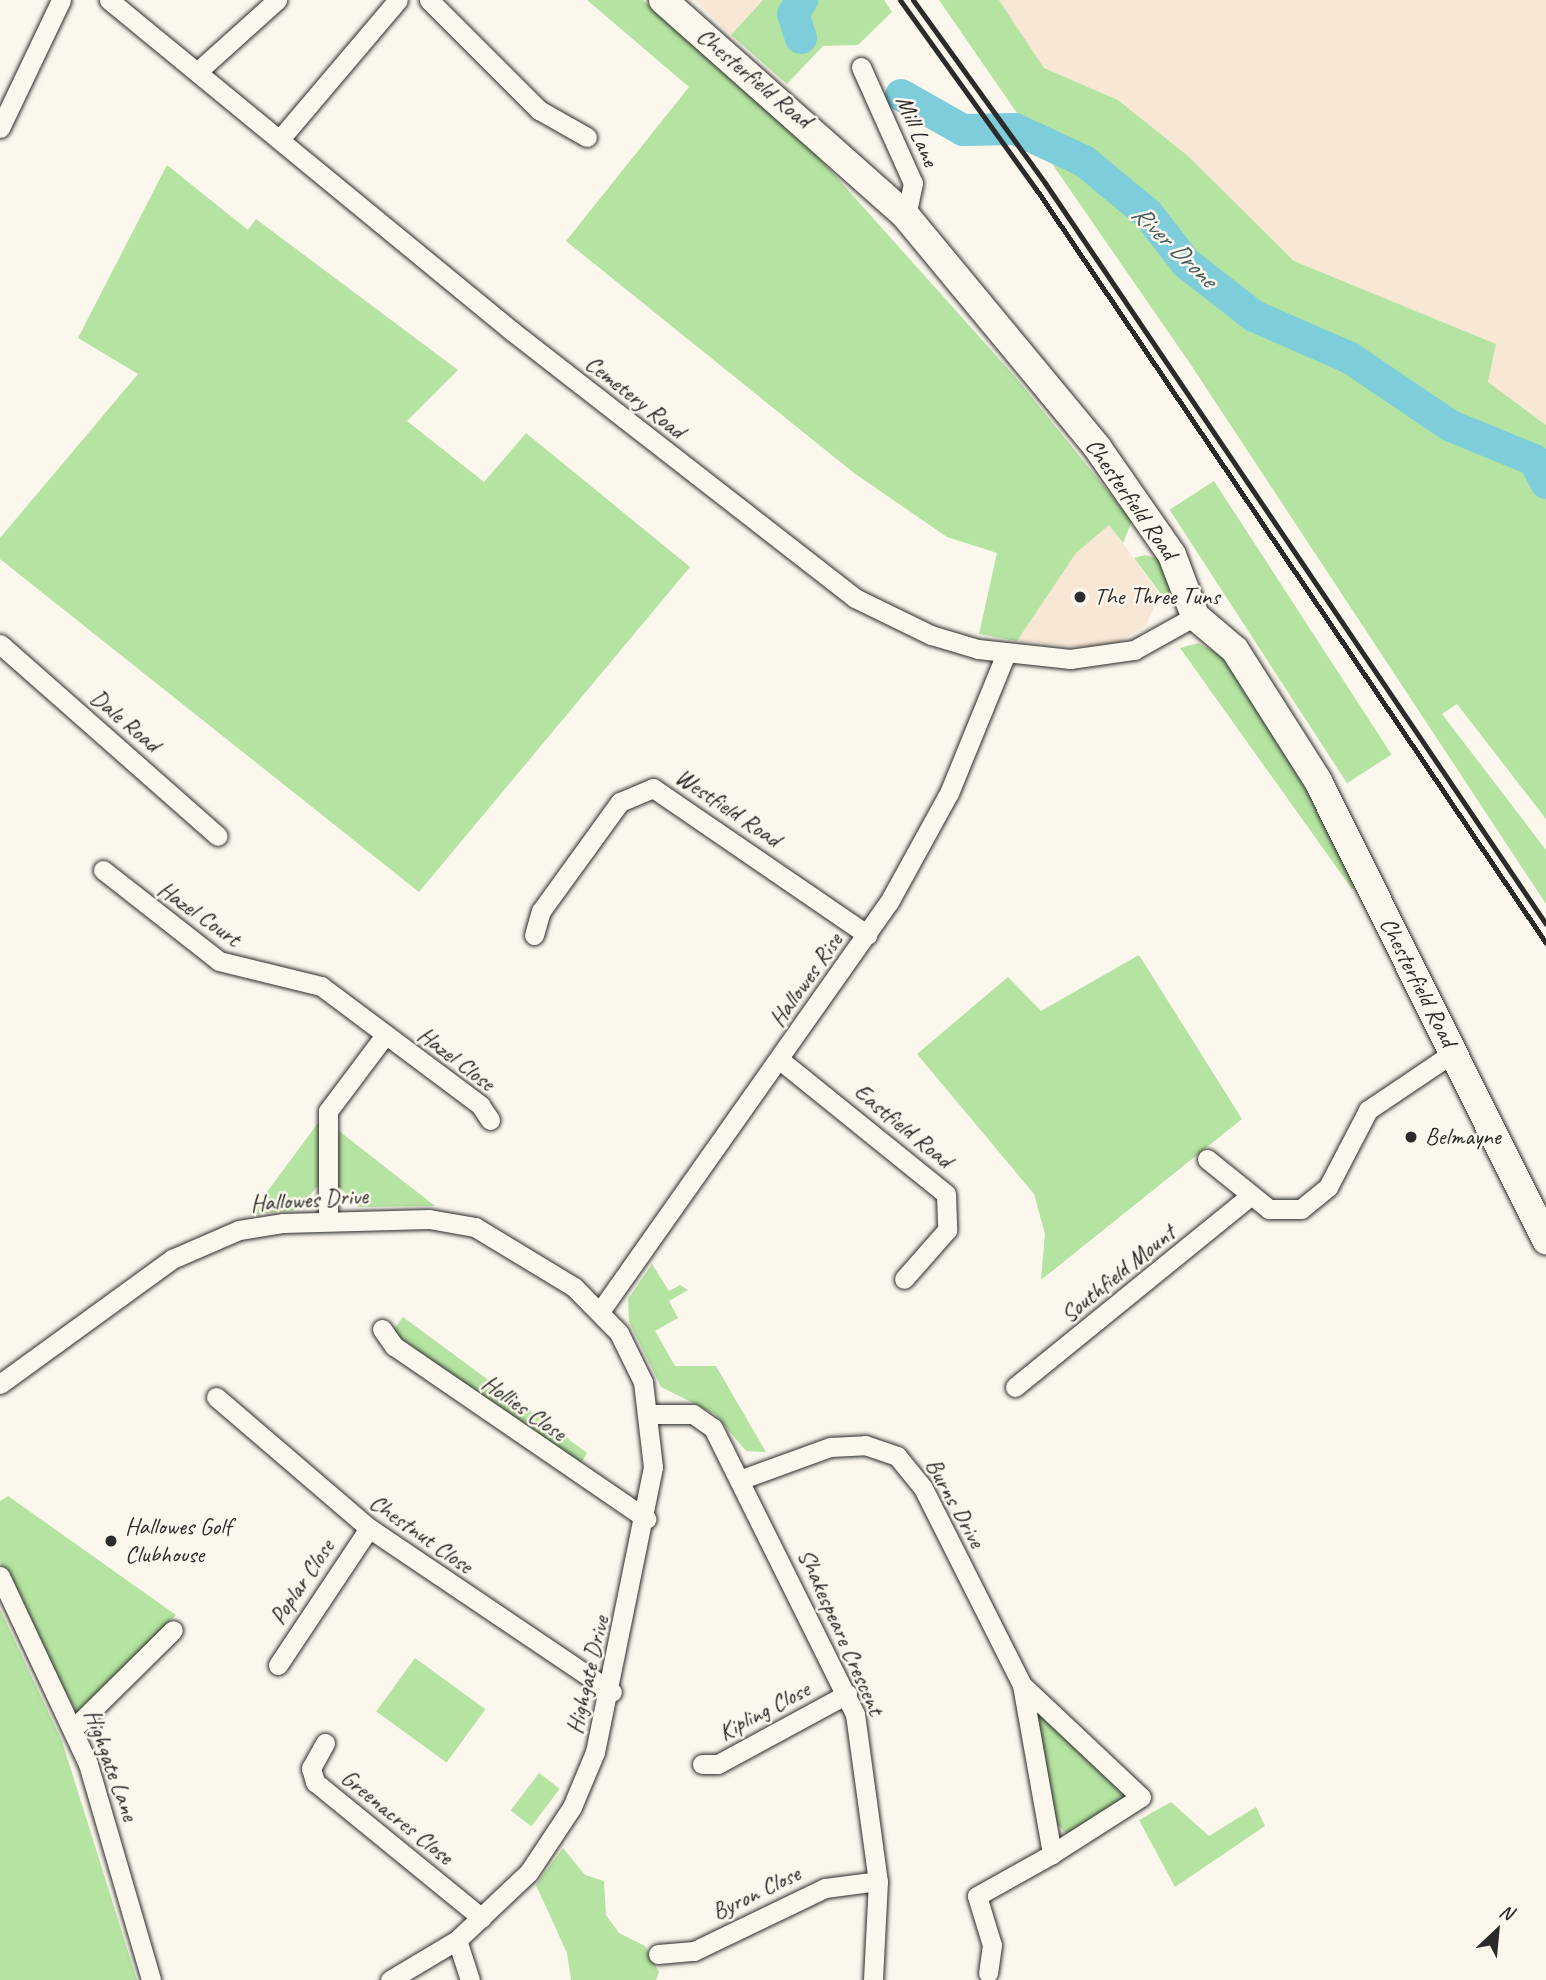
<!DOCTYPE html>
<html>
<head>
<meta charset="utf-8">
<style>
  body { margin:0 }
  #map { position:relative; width:1546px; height:1980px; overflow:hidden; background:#fbf7ec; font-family:Caveat,sans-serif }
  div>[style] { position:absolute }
  .built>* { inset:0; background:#f8e7d5 }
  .green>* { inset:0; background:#b5e3a1; transform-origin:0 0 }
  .river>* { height:32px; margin:-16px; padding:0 16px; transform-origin:16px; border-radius:16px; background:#7ecdda }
  .roads { filter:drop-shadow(0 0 2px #2b2b2b) drop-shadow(0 0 2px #2b2b2b) }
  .street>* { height:19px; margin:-9.5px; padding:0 9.5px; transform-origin:9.5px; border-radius:9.5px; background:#fbf7ec }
  .secondary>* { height:28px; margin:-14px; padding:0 14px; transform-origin:14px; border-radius:14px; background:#fbf7ec }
  .rail>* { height:5px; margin:-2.5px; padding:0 2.5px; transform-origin:2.5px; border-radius:2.5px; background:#2b2b2b }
  .dots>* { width:19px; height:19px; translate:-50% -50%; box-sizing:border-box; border:4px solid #fbf7ec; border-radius:50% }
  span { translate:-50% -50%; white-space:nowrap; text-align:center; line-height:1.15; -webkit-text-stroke:5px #fbf7ec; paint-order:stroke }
  .street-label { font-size:24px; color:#2b2b2b }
  .poi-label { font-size:24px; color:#2b2b2b }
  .left { translate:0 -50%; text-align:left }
  .water-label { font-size:26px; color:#445c60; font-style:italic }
  .north { position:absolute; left:1462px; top:1896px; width:70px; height:70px; -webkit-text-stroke:5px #fbf7ec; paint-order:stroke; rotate:26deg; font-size:19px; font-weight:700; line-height:28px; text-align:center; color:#2b2b2b }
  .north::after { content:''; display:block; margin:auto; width:24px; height:32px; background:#2b2b2b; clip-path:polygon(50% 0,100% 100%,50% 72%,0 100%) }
</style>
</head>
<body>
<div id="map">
  <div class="built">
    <div style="clip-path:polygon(695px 0,763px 0,731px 35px)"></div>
    <div style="clip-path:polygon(999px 0,1546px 0,1546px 425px,1488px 382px,1496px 344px,1294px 261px,1188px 156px,1118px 100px,1044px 68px)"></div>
    <div style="clip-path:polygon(1109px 524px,1160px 595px,1146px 625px,1109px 649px,1017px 641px,1076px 553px)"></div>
  </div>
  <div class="green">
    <div style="clip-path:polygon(587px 0,643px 0,805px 142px,1017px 379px,1132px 521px,1123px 543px,1109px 525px,1076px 553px,1017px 641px,979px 634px,997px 553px,947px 537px,854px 473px,566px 241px,689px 87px)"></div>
    <div style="clip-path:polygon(763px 0,884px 0,892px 12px,858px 45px,823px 46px,787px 84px,731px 35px)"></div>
    <div style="clip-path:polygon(939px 0,999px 0,1044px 68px,1118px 100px,1188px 156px,1294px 261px,1496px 344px,1488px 382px,1546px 425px,1546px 819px,1457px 704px,1442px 714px,1546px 850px,1546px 904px,1189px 362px)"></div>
    <div style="clip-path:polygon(167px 165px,248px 230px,256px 219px,458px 370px,407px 421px,484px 482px,526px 433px,690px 567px,419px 892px,0 559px,0 538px,138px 374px,78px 338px)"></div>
    <div style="left:1214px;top:481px;width:326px;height:53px;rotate:57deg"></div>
    <div style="clip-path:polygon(1145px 555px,1159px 559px,1173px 593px,1170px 606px,1134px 558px)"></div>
    <div style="clip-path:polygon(1198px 643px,1224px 657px,1311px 791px,1359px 886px,1352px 889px,1180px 648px)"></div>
    <div style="clip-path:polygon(1139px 955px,1242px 1119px,1041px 1280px,1045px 1234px,1034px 1194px,917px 1054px,1008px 977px,1041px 1011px)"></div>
    <div style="clip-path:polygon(318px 1123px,339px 1131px,435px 1206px,358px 1207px,341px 1188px,317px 1187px,297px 1210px,250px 1215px)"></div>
    <div style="clip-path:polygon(652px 1264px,669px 1291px,680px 1285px,688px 1290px,669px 1301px,678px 1318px,655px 1331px,675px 1366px,716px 1366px,766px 1452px,746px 1451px,715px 1414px,661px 1387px,629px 1322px,628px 1299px)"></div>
    <div style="clip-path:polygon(403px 1317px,587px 1453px,580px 1465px,392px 1332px)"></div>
    <div style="clip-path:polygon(8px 1496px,176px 1615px,78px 1716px,0 1562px,0 1501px)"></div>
    <div style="clip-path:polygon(0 1609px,62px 1741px,137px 1980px,0 1980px)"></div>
    <div style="left:415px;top:1658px;width:87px;height:66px;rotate:36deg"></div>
    <div style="clip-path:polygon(1039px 1707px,1128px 1792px,1127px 1801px,1067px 1834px,1053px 1820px,1034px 1714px)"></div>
    <div style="left:539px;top:1773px;width:26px;height:47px;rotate:37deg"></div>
    <div style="clip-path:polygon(1171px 1802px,1209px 1836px,1256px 1807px,1265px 1826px,1175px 1887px,1139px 1820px)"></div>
    <div style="clip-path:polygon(563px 1848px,585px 1875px,604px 1881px,606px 1915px,619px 1933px,645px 1946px,659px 1972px,656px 1980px,571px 1980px,567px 1953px,536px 1885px)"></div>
  </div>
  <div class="river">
    <div style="left:801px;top:38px;width:25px;rotate:-108deg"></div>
    <div style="left:793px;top:14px;width:17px;rotate:-57deg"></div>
    <div style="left:901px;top:95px;width:71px;rotate:29.4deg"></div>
    <div style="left:963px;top:130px;width:52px;rotate:-1.1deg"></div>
    <div style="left:1015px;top:129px;width:76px;rotate:24.9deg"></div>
    <div style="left:1084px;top:161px;width:83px;rotate:39.6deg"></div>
    <div style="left:1148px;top:214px;width:62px;rotate:52.2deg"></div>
    <div style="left:1186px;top:263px;width:86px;rotate:37.9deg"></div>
    <div style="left:1254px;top:316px;width:105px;rotate:23.6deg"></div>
    <div style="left:1350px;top:358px;width:122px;rotate:34deg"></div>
    <div style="left:1451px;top:426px;width:90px;rotate:22.3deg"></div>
    <div style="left:1534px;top:460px;width:26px;rotate:62deg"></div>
  </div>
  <div class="roads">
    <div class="street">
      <div style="left:109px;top:0;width:522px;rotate:39.4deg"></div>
      <div style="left:512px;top:331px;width:435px;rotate:37.9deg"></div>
      <div style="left:855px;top:598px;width:85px;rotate:26deg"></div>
      <div style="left:931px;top:635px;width:49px;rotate:16.6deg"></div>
      <div style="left:978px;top:649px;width:93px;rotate:6.2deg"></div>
      <div style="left:1070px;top:659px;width:65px;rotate:-8deg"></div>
      <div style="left:1134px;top:650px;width:70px;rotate:-29.1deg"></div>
      <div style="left:429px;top:0;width:156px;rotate:45deg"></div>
      <div style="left:539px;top:110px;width:55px;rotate:29.4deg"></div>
      <div style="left:861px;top:67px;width:127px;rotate:65.9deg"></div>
      <div style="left:913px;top:183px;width:34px;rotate:102deg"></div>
      <div style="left:197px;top:72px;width:108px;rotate:-42deg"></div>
      <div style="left:0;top:128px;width:142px;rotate:-64.5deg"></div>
      <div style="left:280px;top:139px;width:182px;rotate:-49.7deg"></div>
      <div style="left:0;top:644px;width:290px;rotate:41.4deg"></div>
      <div style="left:103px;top:870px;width:147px;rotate:38.1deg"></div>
      <div style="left:219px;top:961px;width:105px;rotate:13.8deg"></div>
      <div style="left:321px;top:986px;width:199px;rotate:36.8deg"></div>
      <div style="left:480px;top:1105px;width:18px;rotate:56deg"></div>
      <div style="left:534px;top:935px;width:25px;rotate:-74deg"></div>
      <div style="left:541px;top:911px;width:135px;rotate:-54.1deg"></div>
      <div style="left:620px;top:802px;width:36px;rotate:-23deg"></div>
      <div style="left:653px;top:788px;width:260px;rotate:34.4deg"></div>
      <div style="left:780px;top:1060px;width:213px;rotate:38.9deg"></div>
      <div style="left:946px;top:1194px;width:36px;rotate:88deg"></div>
      <div style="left:947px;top:1230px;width:65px;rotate:131.3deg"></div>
      <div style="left:1207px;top:1159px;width:80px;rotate:38.9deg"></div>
      <div style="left:1269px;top:1209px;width:32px"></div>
      <div style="left:1301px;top:1209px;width:35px;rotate:-39deg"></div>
      <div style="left:1328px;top:1187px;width:87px;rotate:-62.5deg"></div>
      <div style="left:1368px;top:1110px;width:104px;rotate:-34deg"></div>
      <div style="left:328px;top:1221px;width:110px;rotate:-90deg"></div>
      <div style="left:328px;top:1111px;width:95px;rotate:-53.1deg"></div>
      <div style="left:601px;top:1310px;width:499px;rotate:-54.8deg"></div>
      <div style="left:889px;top:902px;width:124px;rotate:-61.2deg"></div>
      <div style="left:949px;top:793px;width:151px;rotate:-67.8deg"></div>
      <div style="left:382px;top:1329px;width:21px;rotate:55deg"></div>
      <div style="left:394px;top:1346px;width:306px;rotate:34.4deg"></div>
      <div style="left:0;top:1384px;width:213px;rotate:-36deg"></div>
      <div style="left:172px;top:1259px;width:73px;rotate:-23.4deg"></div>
      <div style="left:239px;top:1230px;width:45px;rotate:-9deg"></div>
      <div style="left:283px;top:1223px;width:146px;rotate:-1.6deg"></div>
      <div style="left:429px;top:1219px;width:47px;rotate:9.9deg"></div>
      <div style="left:475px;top:1227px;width:116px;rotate:31.2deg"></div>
      <div style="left:574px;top:1287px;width:64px;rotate:45.6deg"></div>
      <div style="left:619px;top:1333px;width:55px;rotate:63.9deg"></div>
      <div style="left:643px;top:1382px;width:86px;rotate:83.3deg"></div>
      <div style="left:653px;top:1467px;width:291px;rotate:101.5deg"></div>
      <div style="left:595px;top:1752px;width:60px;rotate:112.7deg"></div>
      <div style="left:572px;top:1807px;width:78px;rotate:123.5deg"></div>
      <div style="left:529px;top:1872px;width:99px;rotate:136.6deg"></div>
      <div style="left:457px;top:1940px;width:78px;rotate:149.2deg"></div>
      <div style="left:1015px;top:1387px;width:303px;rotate:-39.1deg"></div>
      <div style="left:216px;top:1397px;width:201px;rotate:40.6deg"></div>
      <div style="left:369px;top:1528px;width:293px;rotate:34deg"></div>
      <div style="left:651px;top:1414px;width:42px"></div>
      <div style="left:693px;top:1414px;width:24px;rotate:35deg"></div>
      <div style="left:713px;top:1428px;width:319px;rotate:63.6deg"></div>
      <div style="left:855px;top:1714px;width:169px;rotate:82.2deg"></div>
      <div style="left:878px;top:1881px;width:99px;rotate:92.9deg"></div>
      <div style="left:742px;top:1479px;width:94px;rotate:-20deg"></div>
      <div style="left:830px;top:1447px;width:35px;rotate:-3deg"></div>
      <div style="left:865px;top:1445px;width:34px;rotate:19deg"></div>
      <div style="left:897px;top:1456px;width:41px;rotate:50.9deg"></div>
      <div style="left:923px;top:1488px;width:220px;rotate:63.3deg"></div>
      <div style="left:1022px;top:1685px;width:172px;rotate:79.9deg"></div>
      <div style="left:1052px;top:1854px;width:86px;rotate:150.8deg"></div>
      <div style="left:977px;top:1896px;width:51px;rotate:73deg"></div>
      <div style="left:992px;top:1945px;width:28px;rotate:98deg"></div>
      <div style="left:0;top:1576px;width:208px;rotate:64.9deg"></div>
      <div style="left:88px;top:1764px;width:225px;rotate:73.7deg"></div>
      <div style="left:278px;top:1665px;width:164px;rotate:-56.4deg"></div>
      <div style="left:1022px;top:1685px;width:163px;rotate:43.3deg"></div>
      <div style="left:1141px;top:1797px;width:106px;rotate:147.4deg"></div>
      <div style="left:74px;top:1728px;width:139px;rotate:-44.7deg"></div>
      <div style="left:325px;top:1743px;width:29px;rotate:119deg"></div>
      <div style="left:311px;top:1768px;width:15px;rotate:74deg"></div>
      <div style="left:315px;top:1782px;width:215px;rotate:39.2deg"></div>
      <div style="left:702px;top:1764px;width:16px"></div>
      <div style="left:718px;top:1764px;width:147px;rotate:-28.5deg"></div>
      <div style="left:457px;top:1940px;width:42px;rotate:72deg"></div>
      <div style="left:658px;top:1954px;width:36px;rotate:-5deg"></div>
      <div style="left:694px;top:1951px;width:145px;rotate:-25.7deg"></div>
      <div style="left:825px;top:1888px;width:53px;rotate:-7.5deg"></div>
    </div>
    <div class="secondary">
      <div style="left:663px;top:0;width:325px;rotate:41.6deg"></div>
      <div style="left:906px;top:216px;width:300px;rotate:50.4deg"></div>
      <div style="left:1097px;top:447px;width:131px;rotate:55.2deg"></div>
      <div style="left:1172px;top:555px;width:65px;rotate:69.3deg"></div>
      <div style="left:1195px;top:616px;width:52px;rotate:40.4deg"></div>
      <div style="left:1235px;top:650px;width:155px;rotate:57.6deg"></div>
      <div style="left:1318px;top:781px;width:513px;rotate:63.58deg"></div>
    </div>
  </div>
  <div class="rail">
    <div style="left:900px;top:0;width:233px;rotate:54.3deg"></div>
    <div style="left:1036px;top:189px;width:910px;rotate:55.93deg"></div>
    <div style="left:913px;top:0;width:226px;rotate:54.2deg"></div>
    <div style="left:1045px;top:183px;width:894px;rotate:55.94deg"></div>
  </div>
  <div class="dots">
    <div style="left:1080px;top:597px;background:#2b2b2b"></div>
    <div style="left:1411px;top:1137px;background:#2b2b2b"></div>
    <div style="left:111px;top:1541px;background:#2b2b2b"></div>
  </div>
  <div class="street-label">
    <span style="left:754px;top:78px;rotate:40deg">Chesterfield Road</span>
    <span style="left:917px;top:131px;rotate:67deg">Mill Lane</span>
    <span style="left:635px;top:397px;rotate:38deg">Cemetery Road</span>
    <span style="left:1131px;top:499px;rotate:55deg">Chesterfield Road</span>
    <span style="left:125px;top:721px;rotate:40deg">Dale Road</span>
    <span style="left:728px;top:808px;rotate:34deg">Westfield Road</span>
    <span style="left:199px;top:914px;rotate:35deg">Hazel Court</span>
    <span style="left:806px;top:980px;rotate:-55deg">Hallowes Rise</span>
    <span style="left:1418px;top:982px;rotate:63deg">Chesterfield Road</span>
    <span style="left:456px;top:1059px;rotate:37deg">Hazel Close</span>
    <span style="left:903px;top:1126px;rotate:39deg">Eastfield Road</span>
    <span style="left:309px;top:1200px;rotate:-4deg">Hallowes Drive</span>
    <span style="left:1118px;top:1274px;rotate:-39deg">Southfield Mount</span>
    <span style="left:524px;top:1408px;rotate:35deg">Hollies Close</span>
    <span style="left:955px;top:1503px;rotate:61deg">Burns Drive</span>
    <span style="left:421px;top:1534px;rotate:35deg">Chestnut Close</span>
    <span style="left:302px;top:1582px;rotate:-56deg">Poplar Close</span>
    <span style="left:841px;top:1632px;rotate:66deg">Shakespeare Crescent</span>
    <span style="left:588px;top:1675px;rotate:-77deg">Highgate Drive</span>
    <span style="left:764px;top:1711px;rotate:-28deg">Kipling Close</span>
    <span style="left:111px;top:1765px;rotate:70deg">Highgate Lane</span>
    <span style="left:397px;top:1817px;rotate:39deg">Greenacres Close</span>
    <span style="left:756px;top:1893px;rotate:-26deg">Byron Close</span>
  </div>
  <div class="poi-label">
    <span class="left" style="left:1094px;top:597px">The Three Tuns</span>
    <span class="left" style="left:1425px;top:1137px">Belmayne</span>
    <span class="left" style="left:125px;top:1541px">Hallowes Golf<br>Clubhouse</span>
  </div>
  <div class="water-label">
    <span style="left:1174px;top:246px;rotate:44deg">River Drone</span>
  </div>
  <div class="north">N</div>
</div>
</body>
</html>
